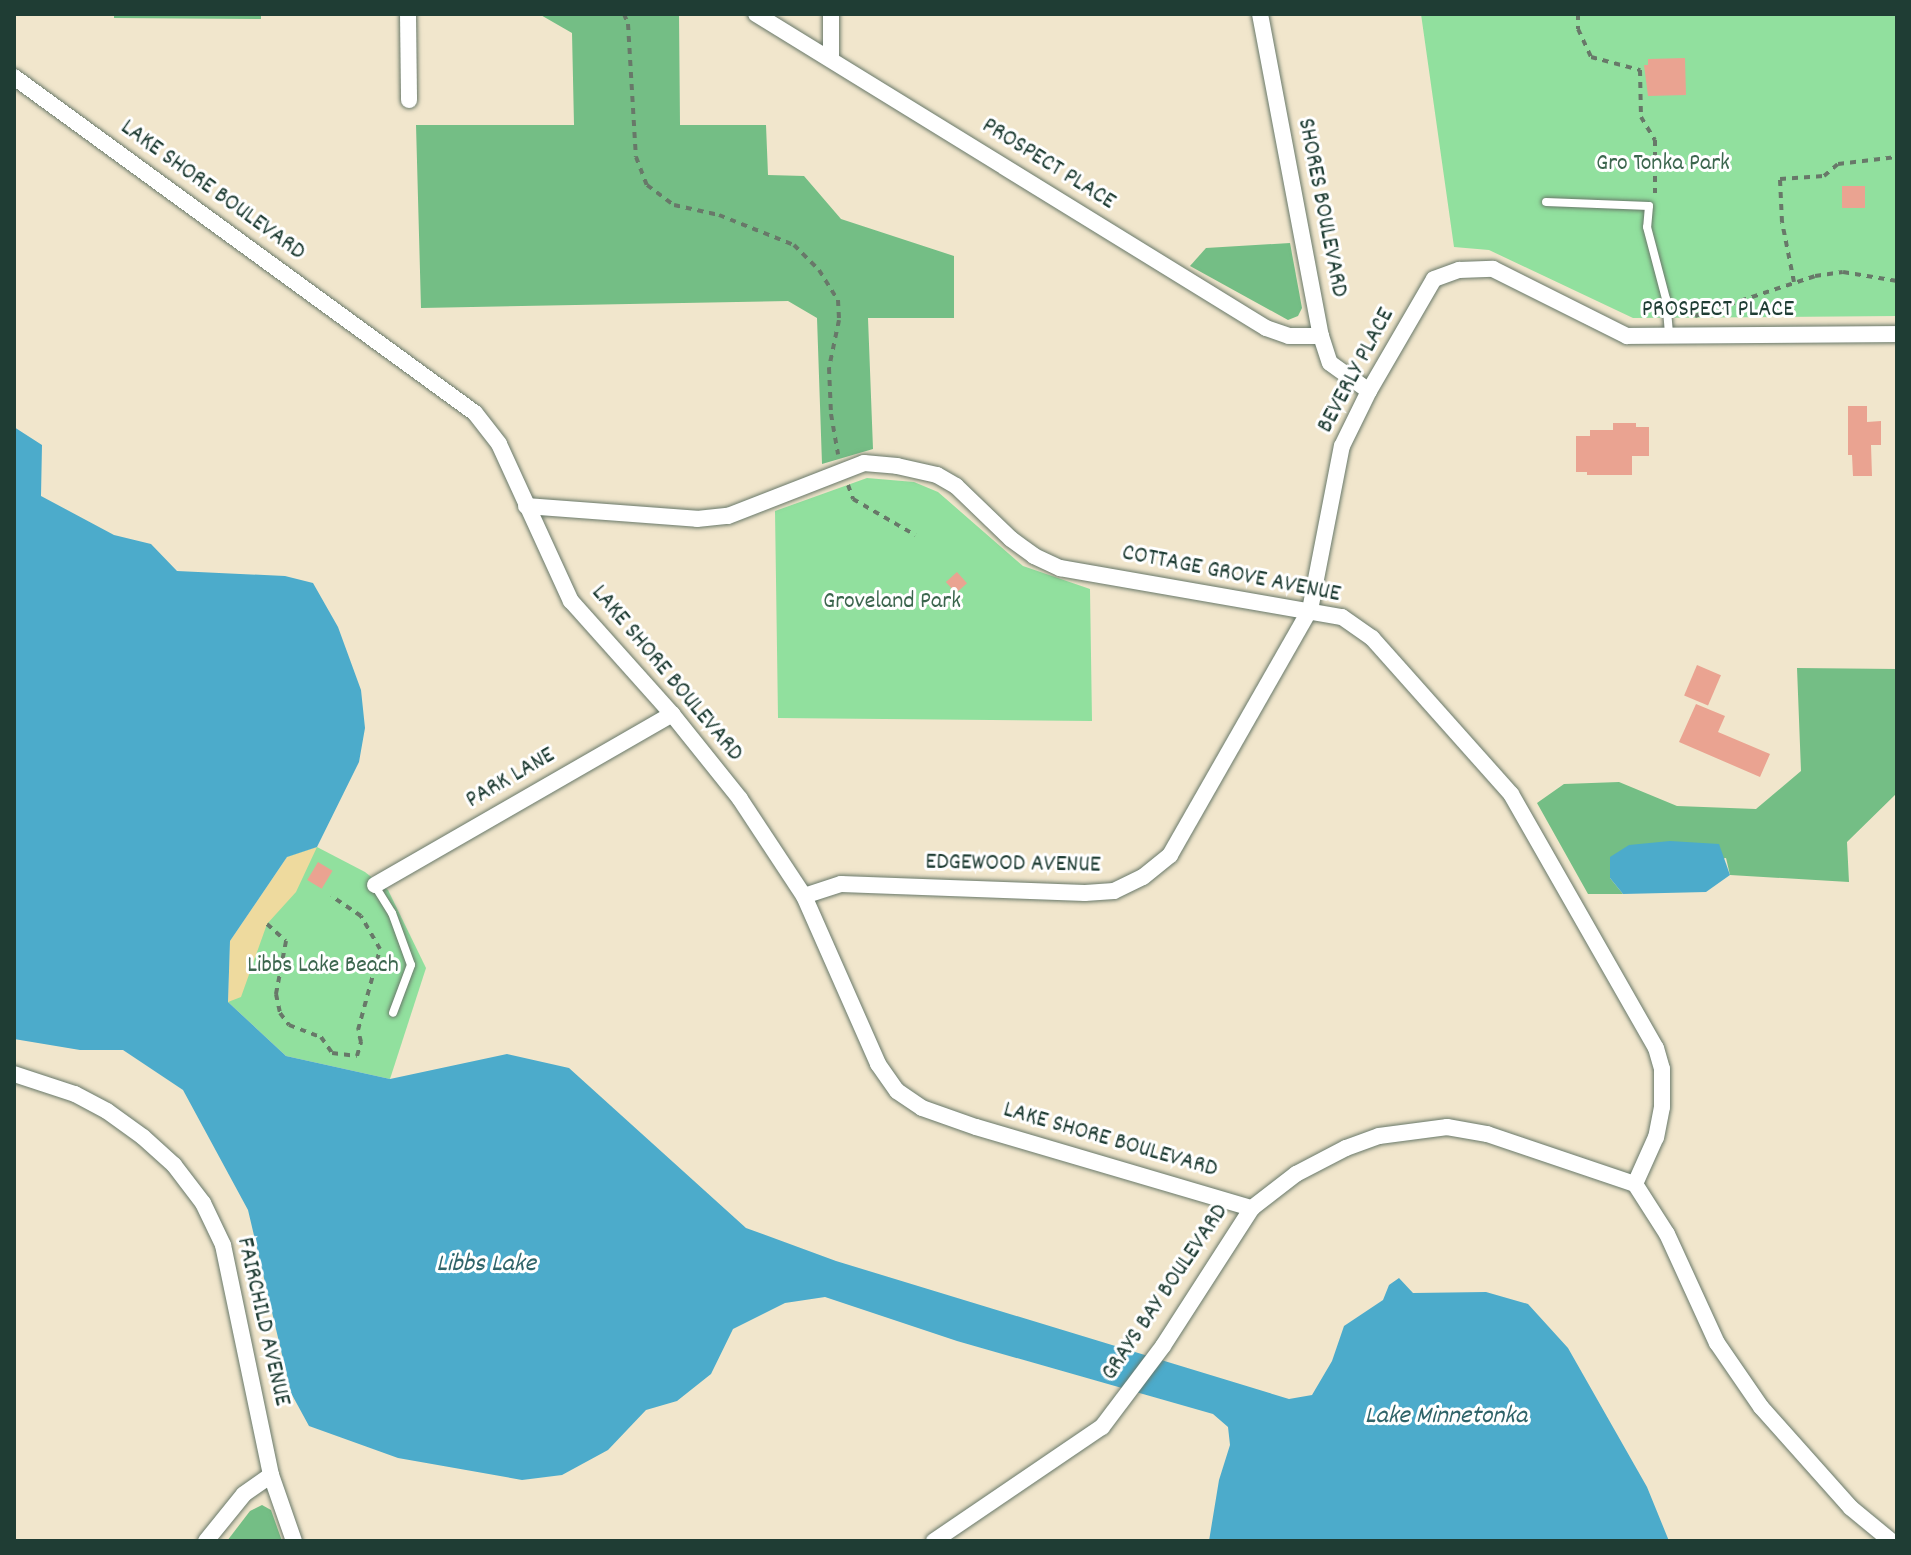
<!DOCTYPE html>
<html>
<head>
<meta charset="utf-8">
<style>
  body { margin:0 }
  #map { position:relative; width:1911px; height:1555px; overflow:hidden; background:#f1e6cc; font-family:Dekko,sans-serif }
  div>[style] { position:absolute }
  .green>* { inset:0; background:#91e09e }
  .forest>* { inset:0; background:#74be85 }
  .sand>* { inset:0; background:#eeda9e }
  .water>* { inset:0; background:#4cabcb }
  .building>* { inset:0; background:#eaa391; transform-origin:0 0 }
  .path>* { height:4px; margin-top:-2px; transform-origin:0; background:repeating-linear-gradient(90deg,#687869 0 6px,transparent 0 12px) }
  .roads { filter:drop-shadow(0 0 2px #687869) drop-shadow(0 0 2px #687869) }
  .lane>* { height:8px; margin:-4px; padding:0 4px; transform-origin:4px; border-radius:4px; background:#fff }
  .street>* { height:16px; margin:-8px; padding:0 8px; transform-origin:8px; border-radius:8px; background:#fff }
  span { translate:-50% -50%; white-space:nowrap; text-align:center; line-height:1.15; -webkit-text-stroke:6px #fff; paint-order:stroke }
  .street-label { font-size:24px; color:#1f3d34 }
  .park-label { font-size:24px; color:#3c664e }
  .water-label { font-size:26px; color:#2f6469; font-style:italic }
  .frame { position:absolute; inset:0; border:16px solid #1f3d34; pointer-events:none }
</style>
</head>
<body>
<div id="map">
  <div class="green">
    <div style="clip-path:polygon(1421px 14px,1897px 14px,1897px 316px,1633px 318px,1489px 250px,1454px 247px)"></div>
    <div style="clip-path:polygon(867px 478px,914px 482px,938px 492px,1023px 566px,1090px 589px,1092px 721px,778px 718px,775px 511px)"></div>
    <div style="clip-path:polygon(317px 847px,365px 872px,388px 890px,426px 968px,390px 1079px,286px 1056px,228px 1002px,287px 857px)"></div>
  </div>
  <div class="forest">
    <div style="clip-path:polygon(114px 14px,261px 14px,261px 19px,114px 18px)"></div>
    <div style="clip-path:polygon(539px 14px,679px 14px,680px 125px,766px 125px,768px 175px,804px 176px,841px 219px,954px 256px,954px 318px,868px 318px,873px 449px,822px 464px,817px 318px,788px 301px,421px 308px,416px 125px,574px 125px,572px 33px)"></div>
    <div style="clip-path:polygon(1290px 243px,1302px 308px,1298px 316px,1288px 320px,1190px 266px,1206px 248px)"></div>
    <div style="clip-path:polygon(1797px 668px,1897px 669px,1897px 793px,1847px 842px,1849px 882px,1730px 875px,1726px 858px,1610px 878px,1623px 894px,1588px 894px,1537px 803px,1564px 784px,1619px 782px,1677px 806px,1756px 809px,1801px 771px)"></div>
    <div style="clip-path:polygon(262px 1505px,271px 1510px,282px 1541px,227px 1541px,250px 1511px)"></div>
  </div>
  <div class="sand">
    <div style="clip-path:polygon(317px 847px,296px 892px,267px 924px,241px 997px,228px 1002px,230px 941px,287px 857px)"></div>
  </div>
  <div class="water">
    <div style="clip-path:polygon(14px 427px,42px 445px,41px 496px,114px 535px,151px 544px,177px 571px,285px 576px,313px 583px,338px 627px,361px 690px,365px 728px,359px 762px,317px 847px,287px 857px,230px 941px,228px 1002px,286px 1056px,390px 1079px,507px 1054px,569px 1068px,746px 1228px,836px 1261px,1289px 1399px,1312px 1395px,1332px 1361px,1344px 1326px,1383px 1300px,1389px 1285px,1399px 1278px,1413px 1293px,1486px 1292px,1528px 1304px,1568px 1348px,1647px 1487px,1669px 1541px,1209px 1541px,1219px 1480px,1230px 1445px,1228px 1427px,1213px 1414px,957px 1341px,825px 1297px,785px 1303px,733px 1329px,711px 1374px,677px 1401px,646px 1410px,608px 1450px,562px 1475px,522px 1480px,398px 1458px,309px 1426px,291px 1393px,248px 1210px,183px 1090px,123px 1050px,80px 1050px,14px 1039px)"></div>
    <div style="clip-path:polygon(1670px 841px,1719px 844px,1730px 875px,1706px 892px,1623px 894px,1610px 878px,1610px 857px,1629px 845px)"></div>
  </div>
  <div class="building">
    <div style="clip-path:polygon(1685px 58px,1686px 95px,1648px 96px,1644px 65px,1648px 65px,1648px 59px)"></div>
    <div style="left:1842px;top:186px;width:23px;height:22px"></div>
    <div style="clip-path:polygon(1848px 406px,1867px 406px,1867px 422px,1881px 421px,1881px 445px,1871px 445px,1872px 476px,1853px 476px,1852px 455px,1848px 455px)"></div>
    <div style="clip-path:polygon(1613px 423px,1636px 423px,1636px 427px,1649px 427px,1649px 456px,1632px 456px,1632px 475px,1587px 475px,1587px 472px,1576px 472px,1576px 436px,1590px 436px,1590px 430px,1613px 430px)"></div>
    <div style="left:957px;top:572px;width:15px;height:15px;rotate:48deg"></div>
    <div style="left:1697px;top:665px;width:26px;height:33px;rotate:23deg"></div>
    <div style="clip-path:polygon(1696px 704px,1725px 716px,1718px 732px,1770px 754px,1760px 777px,1679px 742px)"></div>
    <div style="left:318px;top:862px;width:17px;height:21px;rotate:31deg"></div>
  </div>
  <div class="path">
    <div style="left:624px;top:14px;width:11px;rotate:68deg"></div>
    <div style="left:628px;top:24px;width:133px;rotate:86.6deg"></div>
    <div style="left:636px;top:157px;width:30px;rotate:69deg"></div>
    <div style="left:647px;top:185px;width:34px;rotate:37deg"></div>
    <div style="left:674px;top:205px;width:46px;rotate:12.5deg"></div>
    <div style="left:719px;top:215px;width:81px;rotate:21.8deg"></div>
    <div style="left:794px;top:245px;width:35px;rotate:45deg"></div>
    <div style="left:819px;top:270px;width:36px;rotate:58deg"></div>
    <div style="left:838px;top:300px;width:20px;rotate:87deg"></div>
    <div style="left:839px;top:320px;width:49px;rotate:101.8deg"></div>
    <div style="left:829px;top:368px;width:46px;rotate:87.5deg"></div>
    <div style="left:831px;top:414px;width:41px;rotate:80.1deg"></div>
    <div style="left:1578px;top:14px;width:15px;rotate:90deg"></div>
    <div style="left:1578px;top:29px;width:31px;rotate:65deg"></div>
    <div style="left:1591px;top:57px;width:51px;rotate:14.9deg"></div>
    <div style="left:1640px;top:70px;width:47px;rotate:88.8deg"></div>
    <div style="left:1641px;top:117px;width:27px;rotate:59deg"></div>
    <div style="left:1655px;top:140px;width:53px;rotate:90deg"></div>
    <div style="left:1794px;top:282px;width:61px;rotate:-101.3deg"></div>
    <div style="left:1782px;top:222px;width:43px;rotate:-92.7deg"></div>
    <div style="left:1780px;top:179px;width:44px;rotate:-3.9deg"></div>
    <div style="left:1824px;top:176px;width:18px;rotate:-41deg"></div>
    <div style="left:1838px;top:164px;width:59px;rotate:-6.8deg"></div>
    <div style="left:1695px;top:316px;width:126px;rotate:-18.4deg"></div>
    <div style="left:1815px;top:276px;width:28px;rotate:-8deg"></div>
    <div style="left:1843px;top:272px;width:55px;rotate:9.5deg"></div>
    <div style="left:848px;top:485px;width:15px;rotate:70deg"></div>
    <div style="left:853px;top:499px;width:72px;rotate:30.1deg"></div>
    <div style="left:267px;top:924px;width:25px;rotate:42deg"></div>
    <div style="left:286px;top:941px;width:54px;rotate:100.7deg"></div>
    <div style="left:276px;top:994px;width:19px;rotate:78deg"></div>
    <div style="left:280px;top:1013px;width:15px;rotate:53deg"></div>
    <div style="left:289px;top:1025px;width:34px;rotate:21deg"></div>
    <div style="left:321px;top:1037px;width:19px;rotate:55deg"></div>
    <div style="left:332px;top:1053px;width:25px;rotate:7deg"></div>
    <div style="left:357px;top:1056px;width:15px;rotate:-74deg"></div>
    <div style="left:361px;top:1042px;width:12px;rotate:-104deg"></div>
    <div style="left:358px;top:1030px;width:84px;rotate:-74.8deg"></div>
    <div style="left:380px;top:949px;width:38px;rotate:-120deg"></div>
    <div style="left:361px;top:916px;width:36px;rotate:-146deg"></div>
  </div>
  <div class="roads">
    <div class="lane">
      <div style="left:1546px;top:202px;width:103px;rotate:2.2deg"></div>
      <div style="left:1649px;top:206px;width:21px;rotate:95deg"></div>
      <div style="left:1647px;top:227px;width:74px;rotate:75.2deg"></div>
      <div style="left:1666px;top:299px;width:37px;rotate:85deg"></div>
      <div style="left:375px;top:886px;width:32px;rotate:58deg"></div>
      <div style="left:392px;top:913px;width:55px;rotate:69.9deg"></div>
      <div style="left:411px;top:965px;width:51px;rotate:110.6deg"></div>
    </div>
    <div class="street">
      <div style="left:408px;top:14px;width:86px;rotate:89.3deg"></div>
      <div style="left:756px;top:14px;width:599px;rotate:31.62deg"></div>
      <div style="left:1266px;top:328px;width:24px;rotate:19deg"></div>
      <div style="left:1289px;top:336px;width:32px"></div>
      <div style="left:1260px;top:14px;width:328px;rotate:79.3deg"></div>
      <div style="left:1321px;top:336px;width:28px;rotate:72deg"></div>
      <div style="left:1330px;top:363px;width:48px;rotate:35.7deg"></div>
      <div style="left:831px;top:59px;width:45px;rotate:-90deg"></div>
      <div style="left:14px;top:77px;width:570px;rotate:36.09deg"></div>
      <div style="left:475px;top:413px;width:39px;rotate:52deg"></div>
      <div style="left:499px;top:444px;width:173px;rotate:65.4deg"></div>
      <div style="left:571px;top:601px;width:152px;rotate:48.2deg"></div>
      <div style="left:672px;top:714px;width:109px;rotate:51.3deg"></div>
      <div style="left:740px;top:799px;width:116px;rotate:56.6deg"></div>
      <div style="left:804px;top:896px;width:184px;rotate:66.2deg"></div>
      <div style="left:878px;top:1064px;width:33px;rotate:55deg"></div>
      <div style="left:897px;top:1091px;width:30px;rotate:34deg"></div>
      <div style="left:922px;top:1108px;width:57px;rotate:19.4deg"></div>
      <div style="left:976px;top:1127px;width:288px;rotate:16.4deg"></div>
      <div style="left:526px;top:506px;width:171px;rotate:4.3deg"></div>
      <div style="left:697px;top:519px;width:31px;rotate:-6deg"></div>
      <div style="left:728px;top:516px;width:146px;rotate:-21.3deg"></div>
      <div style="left:864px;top:463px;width:33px;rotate:5deg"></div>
      <div style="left:897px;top:466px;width:41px;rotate:12.7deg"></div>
      <div style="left:937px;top:475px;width:22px;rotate:30deg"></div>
      <div style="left:956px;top:486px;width:76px;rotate:43.9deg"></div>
      <div style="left:1011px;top:539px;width:29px;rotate:36deg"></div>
      <div style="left:1034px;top:556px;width:29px;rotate:25deg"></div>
      <div style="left:1060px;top:568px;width:286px;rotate:9.9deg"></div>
      <div style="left:1342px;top:617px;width:37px;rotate:35deg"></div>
      <div style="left:1372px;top:638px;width:209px;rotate:48.3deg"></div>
      <div style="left:1511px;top:794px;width:292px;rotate:60.3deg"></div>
      <div style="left:1656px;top:1048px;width:22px;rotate:74deg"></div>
      <div style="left:1662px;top:1069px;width:38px;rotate:90deg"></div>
      <div style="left:1662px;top:1107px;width:31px;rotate:101deg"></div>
      <div style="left:1656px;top:1137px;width:51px;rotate:114.1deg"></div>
      <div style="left:375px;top:885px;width:343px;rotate:-29.9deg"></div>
      <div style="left:804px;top:896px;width:39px;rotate:-18deg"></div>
      <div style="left:841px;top:884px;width:244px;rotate:2.1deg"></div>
      <div style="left:1085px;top:893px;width:29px;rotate:-4deg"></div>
      <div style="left:1114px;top:891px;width:32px;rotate:-26deg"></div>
      <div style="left:1143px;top:877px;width:35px;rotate:-39deg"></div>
      <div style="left:1170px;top:855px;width:282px;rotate:-60.3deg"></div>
      <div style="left:1310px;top:610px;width:167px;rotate:-79deg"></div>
      <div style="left:1342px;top:446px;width:61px;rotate:-63.9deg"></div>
      <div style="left:1369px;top:391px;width:129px;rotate:-59.9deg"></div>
      <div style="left:1434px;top:279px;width:27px;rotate:-20deg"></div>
      <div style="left:1459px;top:270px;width:34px;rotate:-2deg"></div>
      <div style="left:1493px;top:269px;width:150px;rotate:26.6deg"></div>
      <div style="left:1627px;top:336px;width:270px;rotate:-0.4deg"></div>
      <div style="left:14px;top:1074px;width:64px;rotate:18.2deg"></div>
      <div style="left:75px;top:1094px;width:36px;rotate:28deg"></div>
      <div style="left:107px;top:1111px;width:44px;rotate:35.8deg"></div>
      <div style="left:143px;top:1137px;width:42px;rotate:42.1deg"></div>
      <div style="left:174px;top:1165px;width:48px;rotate:52.7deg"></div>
      <div style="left:203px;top:1203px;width:47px;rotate:64.5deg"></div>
      <div style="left:223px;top:1245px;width:235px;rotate:78.2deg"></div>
      <div style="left:271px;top:1475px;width:70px;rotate:70.8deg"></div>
      <div style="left:206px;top:1541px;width:60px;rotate:-51deg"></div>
      <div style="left:244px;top:1494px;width:33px;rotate:-35deg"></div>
      <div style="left:934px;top:1541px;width:203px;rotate:-34.2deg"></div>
      <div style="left:1102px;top:1427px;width:101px;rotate:-53deg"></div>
      <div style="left:1163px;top:1346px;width:164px;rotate:-57.2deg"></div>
      <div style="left:1252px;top:1208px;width:56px;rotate:-37.7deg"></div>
      <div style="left:1296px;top:1174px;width:56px;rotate:-27.5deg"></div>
      <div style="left:1346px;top:1148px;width:35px;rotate:-20deg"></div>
      <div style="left:1379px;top:1136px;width:69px;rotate:-7.5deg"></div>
      <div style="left:1447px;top:1127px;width:41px;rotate:9.9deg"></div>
      <div style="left:1487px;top:1134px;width:156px;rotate:18.7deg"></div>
      <div style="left:1635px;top:1184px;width:59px;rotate:57.4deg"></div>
      <div style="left:1667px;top:1234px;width:120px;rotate:65.4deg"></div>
      <div style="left:1717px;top:1343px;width:78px;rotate:55.5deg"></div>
      <div style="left:1761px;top:1407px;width:135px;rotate:48.3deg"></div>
      <div style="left:1851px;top:1508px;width:52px;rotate:39.5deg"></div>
    </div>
  </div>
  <div class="street-label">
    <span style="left:1048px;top:165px;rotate:32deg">PROSPECT PLACE</span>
    <span style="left:212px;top:191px;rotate:36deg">LAKE SHORE BOULEVARD</span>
    <span style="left:1321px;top:208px;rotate:79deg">SHORES BOULEVARD</span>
    <span style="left:1718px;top:311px">PROSPECT PLACE</span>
    <span style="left:1357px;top:371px;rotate:-62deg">BEVERLY PLACE</span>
    <span style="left:1231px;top:575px;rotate:11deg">COTTAGE GROVE AVENUE</span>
    <span style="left:666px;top:674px;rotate:50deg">LAKE SHORE BOULEVARD</span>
    <span style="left:511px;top:779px;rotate:-30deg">PARK LANE</span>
    <span style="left:1013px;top:865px;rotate:1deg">EDGEWOOD AVENUE</span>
    <span style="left:1110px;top:1141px;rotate:16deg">LAKE SHORE BOULEVARD</span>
    <span style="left:1166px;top:1293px;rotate:-56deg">GRAYS BAY BOULEVARD</span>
    <span style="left:262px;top:1322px;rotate:77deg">FAIRCHILD AVENUE</span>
  </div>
  <div class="park-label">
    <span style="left:1663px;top:165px">Gro Tonka Park</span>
    <span style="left:892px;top:603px">Groveland Park</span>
    <span style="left:323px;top:967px">Libbs Lake Beach</span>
  </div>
  <div class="water-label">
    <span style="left:486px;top:1265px">Libbs Lake</span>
    <span style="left:1446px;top:1417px">Lake Minnetonka</span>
  </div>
  <div class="frame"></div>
</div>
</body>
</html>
